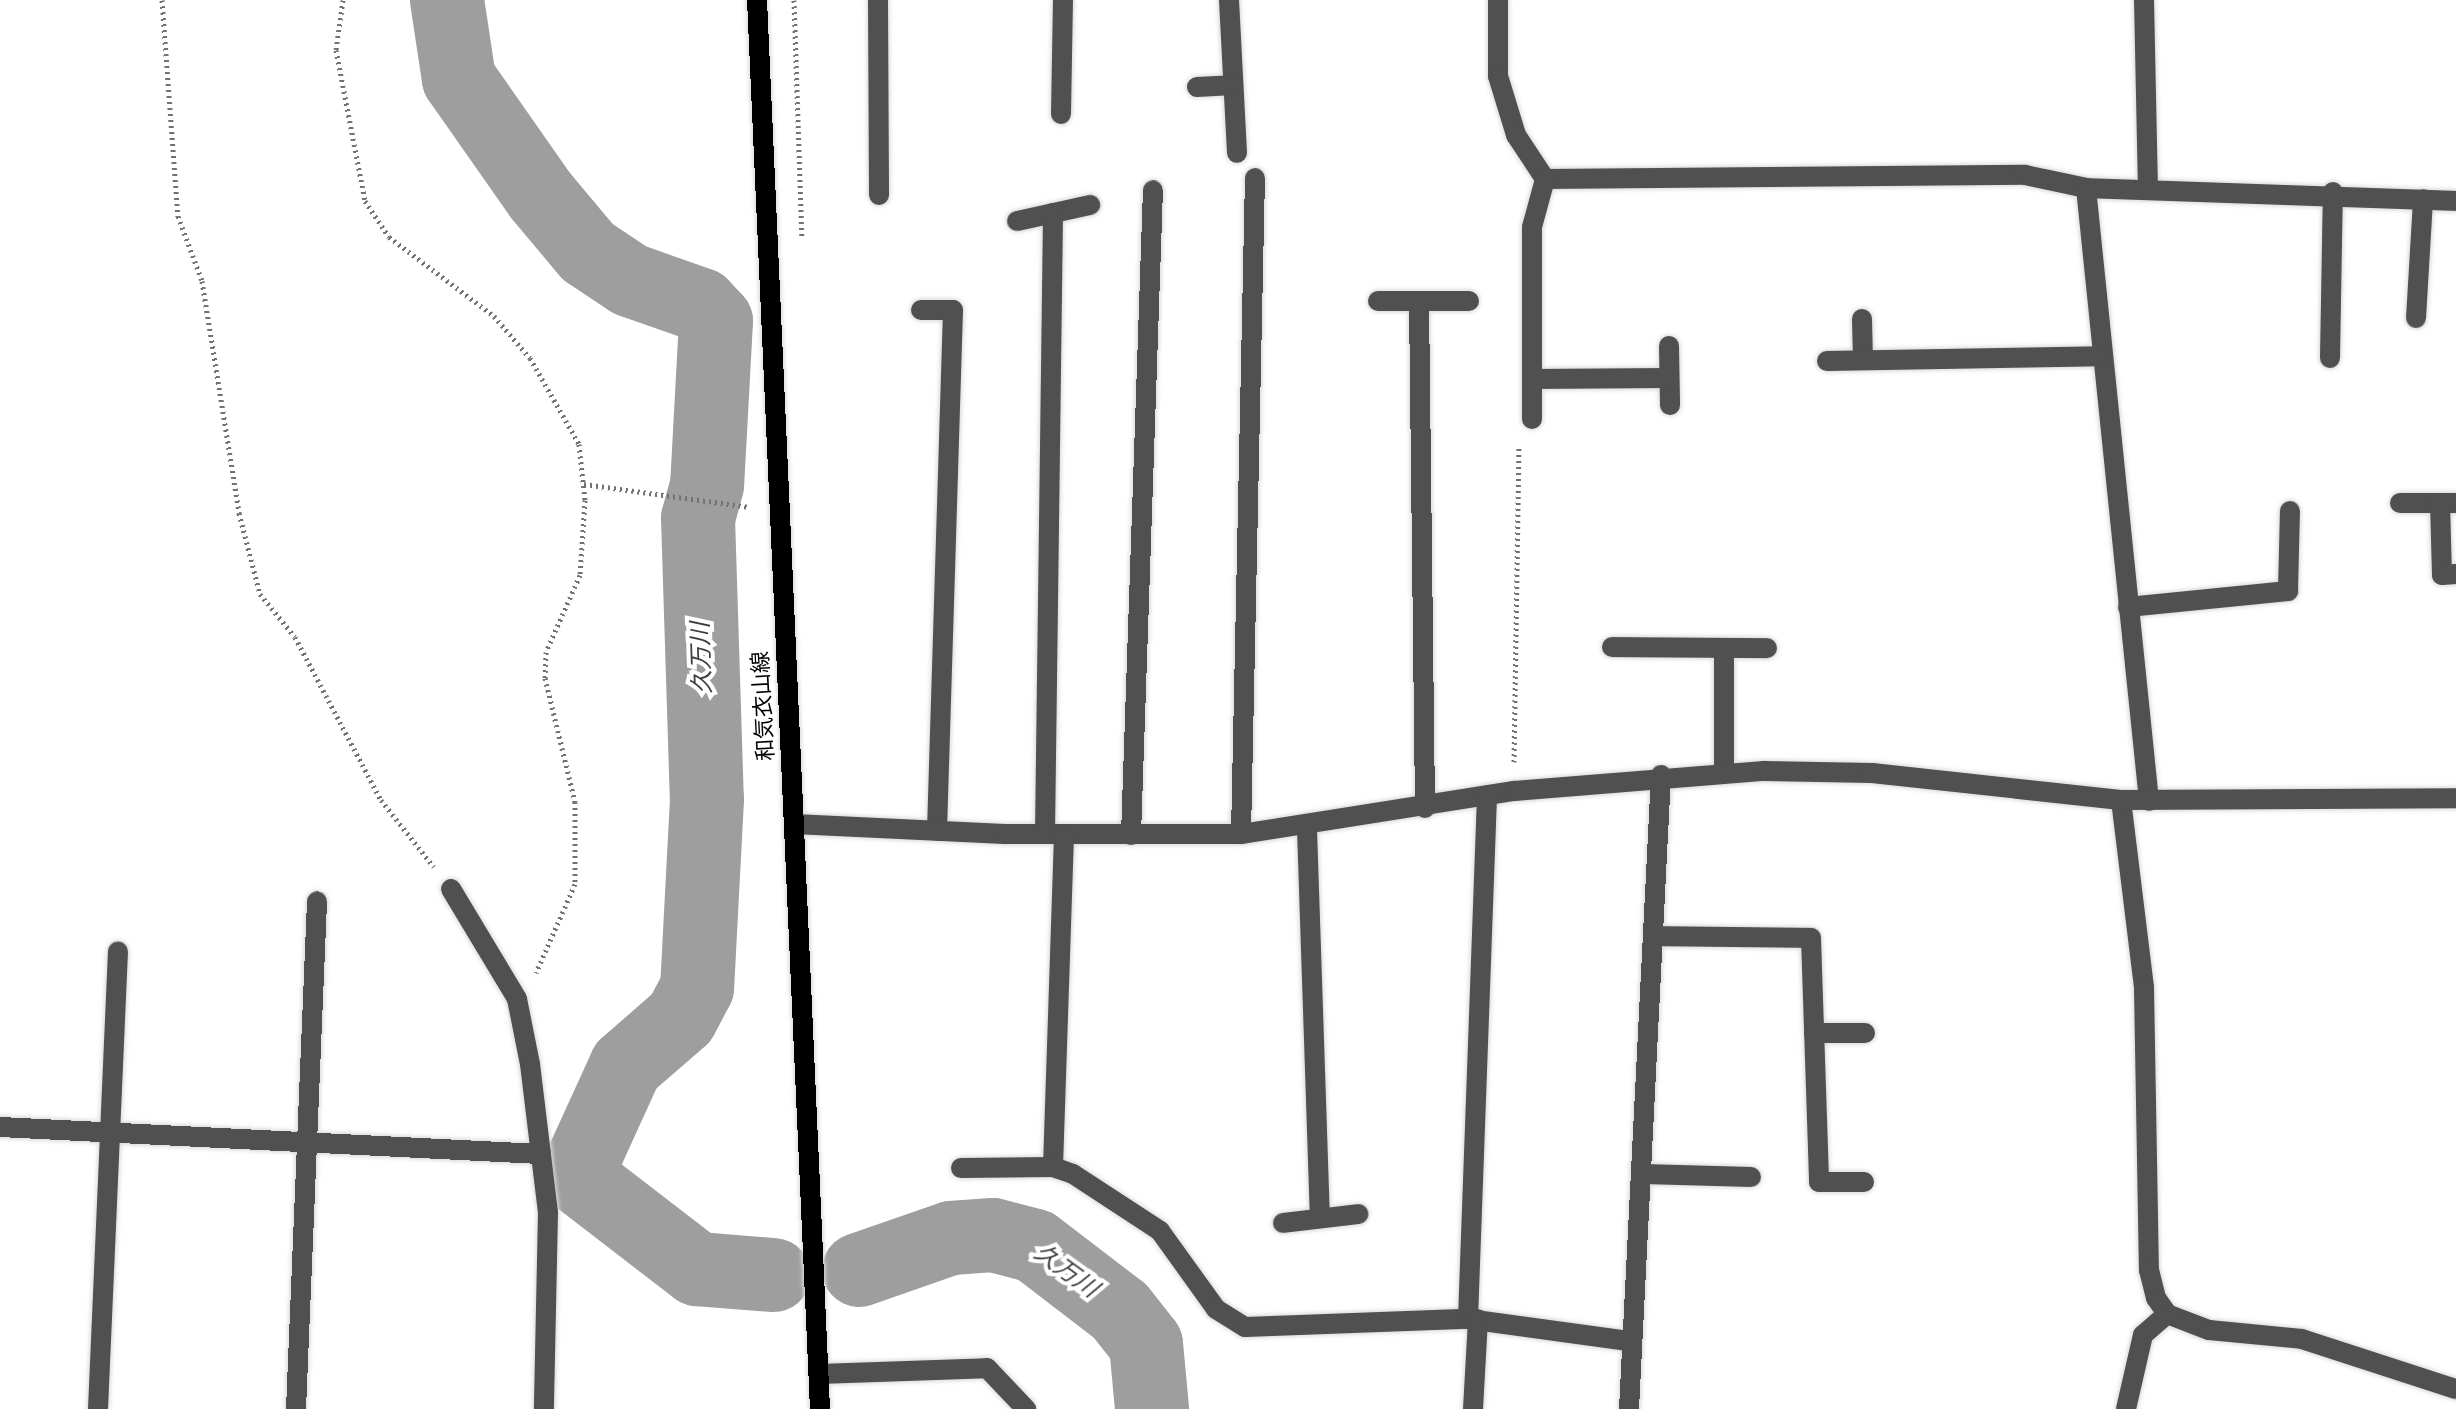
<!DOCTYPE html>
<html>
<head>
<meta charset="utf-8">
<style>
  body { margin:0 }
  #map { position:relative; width:2456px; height:1409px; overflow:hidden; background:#fff; font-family:"Nunito Sans","Noto Sans JP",sans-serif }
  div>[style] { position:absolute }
  .river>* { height:74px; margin:-37px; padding:0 37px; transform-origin:37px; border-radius:37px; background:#9e9e9e }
  .path>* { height:5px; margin-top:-2.5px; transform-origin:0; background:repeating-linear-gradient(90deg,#727272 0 2px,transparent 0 6px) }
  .roads { filter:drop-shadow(0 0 2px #dbdbdb) drop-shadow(0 0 2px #dbdbdb) }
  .minor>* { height:20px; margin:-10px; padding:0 10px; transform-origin:10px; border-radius:10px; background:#505050 }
  .major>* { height:20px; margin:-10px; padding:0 10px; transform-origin:10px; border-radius:10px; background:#000 }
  span { translate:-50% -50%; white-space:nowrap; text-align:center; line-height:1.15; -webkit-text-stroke:8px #fff; paint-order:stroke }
  .street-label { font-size:22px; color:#000 }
  .water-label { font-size:24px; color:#3f3f3f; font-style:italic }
</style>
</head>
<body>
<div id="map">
  <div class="river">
    <div style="left:447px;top:0;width:80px;rotate:81.4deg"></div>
    <div style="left:459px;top:79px;width:143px;rotate:55deg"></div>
    <div style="left:541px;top:196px;width:73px;rotate:50deg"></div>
    <div style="left:588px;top:252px;width:50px;rotate:33.7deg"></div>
    <div style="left:630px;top:280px;width:75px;rotate:19.4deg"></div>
    <div style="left:701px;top:305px;width:22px;rotate:47deg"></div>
    <div style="left:716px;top:321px;width:164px;rotate:93.1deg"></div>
    <div style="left:707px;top:485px;width:34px;rotate:105deg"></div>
    <div style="left:698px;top:518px;width:281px;rotate:88.2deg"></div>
    <div style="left:707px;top:799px;width:189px;rotate:93deg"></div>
    <div style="left:697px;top:988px;width:34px;rotate:118deg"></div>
    <div style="left:681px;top:1018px;width:73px;rotate:138.9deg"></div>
    <div style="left:626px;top:1066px;width:99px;rotate:114.5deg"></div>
    <div style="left:585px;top:1156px;width:26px;rotate:92deg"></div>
    <div style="left:584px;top:1182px;width:143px;rotate:37.6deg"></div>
    <div style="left:697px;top:1269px;width:77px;rotate:4.5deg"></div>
    <div style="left:859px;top:1270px;width:97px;rotate:-19.2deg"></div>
    <div style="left:951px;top:1238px;width:42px;rotate:-4.1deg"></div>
    <div style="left:993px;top:1235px;width:43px;rotate:14.7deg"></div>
    <div style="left:1035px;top:1246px;width:107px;rotate:37.4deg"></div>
    <div style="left:1120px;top:1311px;width:42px;rotate:51.8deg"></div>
    <div style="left:1146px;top:1344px;width:65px;rotate:84.7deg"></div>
  </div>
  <div class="path">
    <div style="left:162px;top:0;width:217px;rotate:85.8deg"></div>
    <div style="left:178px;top:216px;width:69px;rotate:69.7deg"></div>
    <div style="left:202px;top:281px;width:235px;rotate:80.9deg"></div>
    <div style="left:239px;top:513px;width:84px;rotate:75.5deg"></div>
    <div style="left:260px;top:594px;width:55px;rotate:50.9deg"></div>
    <div style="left:295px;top:637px;width:184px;rotate:62.2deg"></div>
    <div style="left:381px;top:800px;width:85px;rotate:51.7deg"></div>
    <div style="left:343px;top:0;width:50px;rotate:98deg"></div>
    <div style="left:336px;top:50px;width:154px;rotate:79.1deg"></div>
    <div style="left:365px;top:201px;width:43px;rotate:56.3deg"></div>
    <div style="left:389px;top:237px;width:131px;rotate:37deg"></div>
    <div style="left:494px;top:316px;width:55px;rotate:49.4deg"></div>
    <div style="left:530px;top:358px;width:99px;rotate:60.3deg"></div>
    <div style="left:579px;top:444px;width:56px;rotate:83.9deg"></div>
    <div style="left:585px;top:500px;width:75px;rotate:93.8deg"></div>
    <div style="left:580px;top:575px;width:84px;rotate:113.8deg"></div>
    <div style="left:546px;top:652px;width:26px;rotate:92deg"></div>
    <div style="left:545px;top:678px;width:128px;rotate:76.4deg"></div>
    <div style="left:575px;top:802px;width:82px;rotate:90deg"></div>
    <div style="left:575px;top:884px;width:97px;rotate:113.7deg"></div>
    <div style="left:794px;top:0;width:237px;rotate:88.1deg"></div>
    <div style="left:584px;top:484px;width:167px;rotate:7.9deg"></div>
    <div style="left:1514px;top:762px;width:317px;rotate:-89.1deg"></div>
  </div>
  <div class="roads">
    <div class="minor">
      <div style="left:878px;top:0;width:195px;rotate:89.7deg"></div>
      <div style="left:1229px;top:0;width:153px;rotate:87deg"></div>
      <div style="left:1498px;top:0;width:76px;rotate:90deg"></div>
      <div style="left:1498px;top:76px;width:62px;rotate:73deg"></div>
      <div style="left:1516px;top:135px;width:53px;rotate:56.6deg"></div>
      <div style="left:1545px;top:179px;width:480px;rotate:-0.5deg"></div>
      <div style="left:2025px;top:175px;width:62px;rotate:12deg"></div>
      <div style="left:2086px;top:188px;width:370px;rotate:2deg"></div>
      <div style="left:2144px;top:0;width:186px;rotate:88.8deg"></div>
      <div style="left:1197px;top:87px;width:36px;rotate:-3deg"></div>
      <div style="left:1061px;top:114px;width:114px;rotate:-89deg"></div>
      <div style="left:2086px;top:188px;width:616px;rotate:84.13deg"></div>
      <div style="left:1017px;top:221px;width:75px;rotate:-12.4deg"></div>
      <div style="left:1378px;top:301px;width:91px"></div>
      <div style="left:1419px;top:301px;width:507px;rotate:89.32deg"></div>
      <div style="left:921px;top:310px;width:32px"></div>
      <div style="left:953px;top:310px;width:521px;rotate:91.76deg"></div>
      <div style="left:2416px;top:318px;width:119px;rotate:-86.6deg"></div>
      <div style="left:1862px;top:319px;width:41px;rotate:88.6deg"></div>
      <div style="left:1669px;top:346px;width:59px;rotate:89deg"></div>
      <div style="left:2330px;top:358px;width:166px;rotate:-89deg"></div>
      <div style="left:1827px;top:361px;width:274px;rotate:-1deg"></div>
      <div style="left:1532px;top:379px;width:137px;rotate:-0.4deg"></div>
      <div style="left:1532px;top:419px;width:192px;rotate:-90deg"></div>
      <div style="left:1532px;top:227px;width:50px;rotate:-74.8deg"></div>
      <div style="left:2400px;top:503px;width:56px"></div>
      <div style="left:2440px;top:503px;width:72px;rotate:88.4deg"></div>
      <div style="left:2442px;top:575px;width:14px;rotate:-4deg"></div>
      <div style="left:2128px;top:607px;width:161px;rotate:-5.7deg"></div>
      <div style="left:2288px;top:591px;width:80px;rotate:-88.6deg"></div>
      <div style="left:1612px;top:647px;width:155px;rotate:0.4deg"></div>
      <div style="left:1724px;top:772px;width:124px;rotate:-90deg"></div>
      <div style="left:2121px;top:800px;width:189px;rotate:83deg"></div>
      <div style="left:2144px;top:988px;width:282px;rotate:89deg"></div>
      <div style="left:2149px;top:1270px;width:29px;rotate:76deg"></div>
      <div style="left:2156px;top:1298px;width:19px;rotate:55deg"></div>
      <div style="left:2167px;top:1314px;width:45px;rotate:20.9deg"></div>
      <div style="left:2209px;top:1330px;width:93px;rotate:5.5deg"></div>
      <div style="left:2302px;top:1339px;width:162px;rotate:18deg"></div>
      <div style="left:794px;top:824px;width:211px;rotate:2.7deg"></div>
      <div style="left:1005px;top:834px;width:236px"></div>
      <div style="left:1241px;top:834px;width:276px;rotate:-9deg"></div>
      <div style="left:1514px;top:791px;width:251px;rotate:-4.6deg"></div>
      <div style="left:1764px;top:771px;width:108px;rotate:1.1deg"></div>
      <div style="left:1872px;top:773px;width:250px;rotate:6.2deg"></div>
      <div style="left:2121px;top:800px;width:335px;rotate:-0.3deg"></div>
      <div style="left:1307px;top:829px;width:389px;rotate:88.1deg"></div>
      <div style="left:1045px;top:834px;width:621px;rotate:-89.26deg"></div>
      <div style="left:1241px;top:834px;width:656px;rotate:-88.78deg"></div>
      <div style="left:1131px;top:835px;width:645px;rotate:-88.05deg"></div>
      <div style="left:451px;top:889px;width:128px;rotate:59deg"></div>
      <div style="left:517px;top:999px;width:66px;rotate:78.7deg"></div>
      <div style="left:530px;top:1064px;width:149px;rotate:83.1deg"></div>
      <div style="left:548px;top:1212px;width:197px;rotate:91.2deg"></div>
      <div style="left:1654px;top:936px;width:157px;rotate:0.7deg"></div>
      <div style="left:1811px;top:938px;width:244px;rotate:88.1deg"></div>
      <div style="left:1819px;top:1182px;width:45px"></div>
      <div style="left:1814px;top:1033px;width:51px"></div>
      <div style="left:0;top:1127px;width:542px;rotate:2.86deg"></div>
      <div style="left:1053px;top:1167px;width:332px;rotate:-88.1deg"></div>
      <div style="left:961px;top:1168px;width:92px;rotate:-0.6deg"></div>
      <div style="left:1053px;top:1167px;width:21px;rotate:19deg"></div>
      <div style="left:1073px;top:1174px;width:104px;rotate:33.2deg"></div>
      <div style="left:1160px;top:1231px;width:96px;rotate:54.3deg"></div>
      <div style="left:1216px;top:1309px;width:34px;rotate:32deg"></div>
      <div style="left:1245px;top:1327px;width:223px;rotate:-2.1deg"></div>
      <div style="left:1468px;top:1319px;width:162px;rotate:7.8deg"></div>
      <div style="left:1644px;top:1174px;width:107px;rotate:1.6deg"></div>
      <div style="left:1283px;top:1223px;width:76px;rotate:-6.8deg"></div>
      <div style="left:1468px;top:1319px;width:524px;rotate:-87.92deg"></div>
      <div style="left:819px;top:1374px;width:168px;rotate:-2deg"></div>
      <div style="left:987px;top:1368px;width:57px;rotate:46.4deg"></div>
      <div style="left:98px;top:1409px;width:458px;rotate:-87.5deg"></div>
      <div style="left:296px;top:1409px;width:508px;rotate:-87.63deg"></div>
      <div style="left:1473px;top:1409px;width:90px;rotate:-86.8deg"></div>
      <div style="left:1629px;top:1409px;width:635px;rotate:-87.11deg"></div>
      <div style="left:2126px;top:1409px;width:76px;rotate:-77.1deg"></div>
      <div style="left:2143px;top:1335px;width:32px;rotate:-41deg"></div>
    </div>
    <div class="major">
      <div style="left:757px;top:0;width:1410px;rotate:87.44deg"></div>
    </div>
  </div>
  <div class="street-label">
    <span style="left:764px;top:706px;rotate:-93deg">和気衣山線</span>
  </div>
  <div class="water-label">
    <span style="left:702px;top:658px;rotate:-92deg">久万川</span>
    <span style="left:1066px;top:1271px;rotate:36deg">久万川</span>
  </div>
</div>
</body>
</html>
